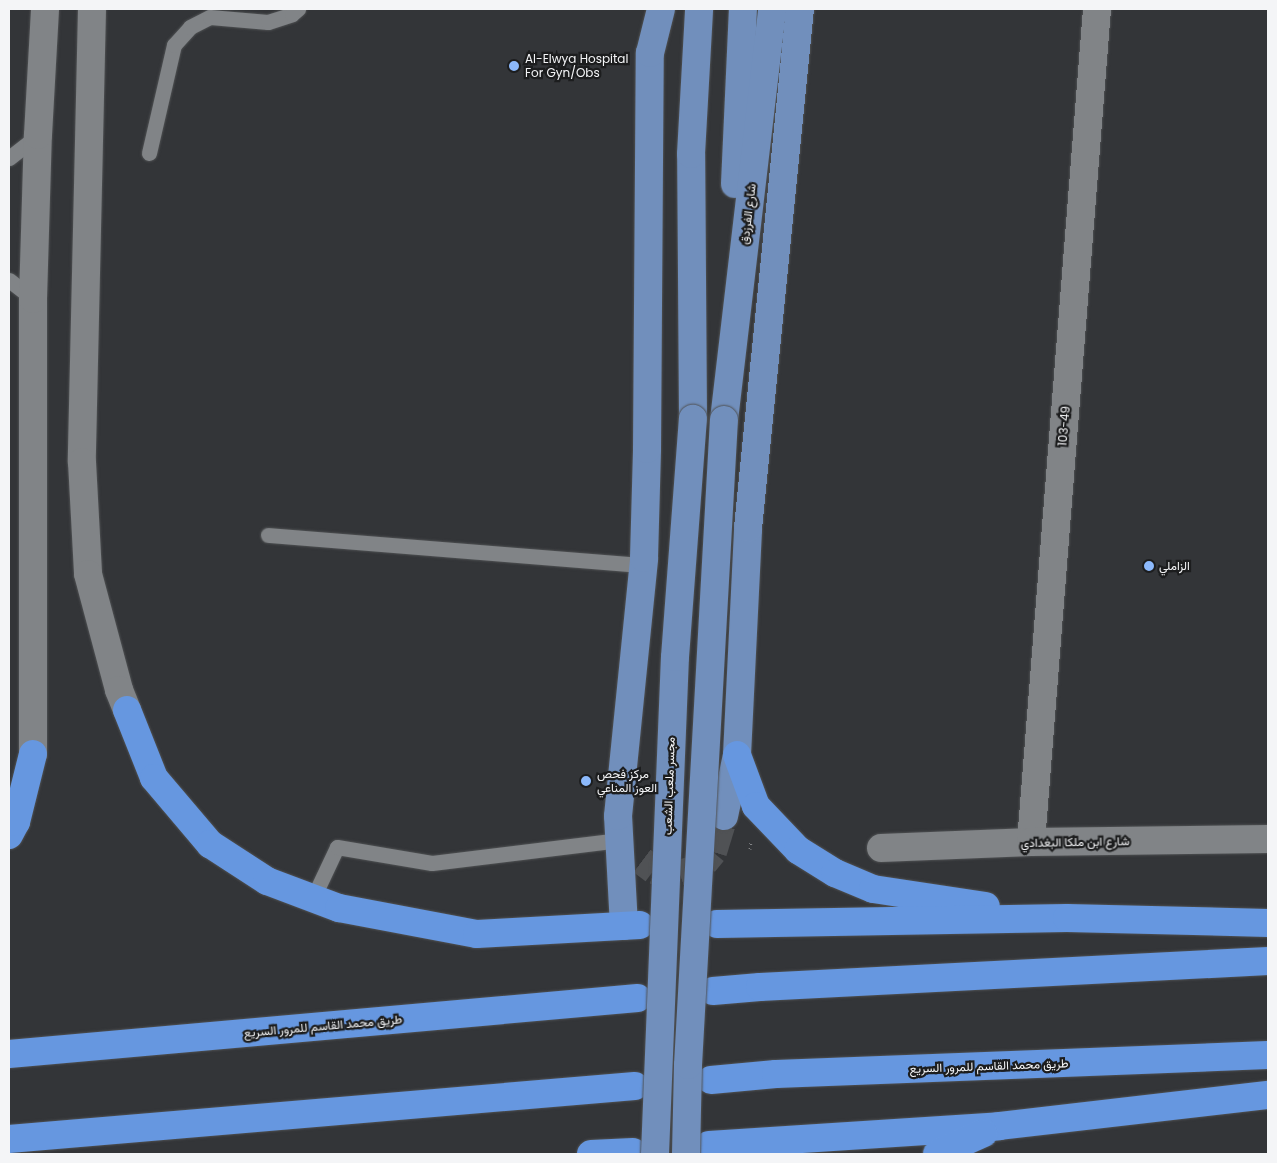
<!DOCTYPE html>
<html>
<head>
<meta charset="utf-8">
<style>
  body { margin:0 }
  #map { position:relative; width:1277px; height:1163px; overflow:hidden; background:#333538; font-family:Poppins,Vazirmatn,sans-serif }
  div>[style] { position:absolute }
  .primary-tunnel>* { height:28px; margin-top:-14px; transform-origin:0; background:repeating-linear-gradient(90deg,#505255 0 28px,transparent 0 42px) }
  .path>* { height:3px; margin-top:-1.5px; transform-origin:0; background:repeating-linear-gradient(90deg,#828486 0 1px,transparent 0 5px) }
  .roads { filter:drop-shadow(0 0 1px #4f5153) drop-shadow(0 0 1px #4f5153) }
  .service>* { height:15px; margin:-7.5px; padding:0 7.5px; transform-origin:7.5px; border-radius:7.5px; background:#818487 }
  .minor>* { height:28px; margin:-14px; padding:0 14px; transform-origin:14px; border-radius:14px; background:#818487 }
  .tertiary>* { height:28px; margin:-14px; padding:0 14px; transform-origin:14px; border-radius:14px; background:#818487 }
  .primary>* { height:28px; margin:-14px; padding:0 14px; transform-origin:14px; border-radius:14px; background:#718fbc }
  .motorway>* { height:28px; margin:-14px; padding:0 14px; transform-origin:14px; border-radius:14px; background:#6697e0 }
  .bridges { filter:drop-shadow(0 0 1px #4f5153) drop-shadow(0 0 1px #4f5153) }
  .primary-bridge>* { height:28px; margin:-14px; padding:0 14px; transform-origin:14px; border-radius:14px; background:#718fbc }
  .dots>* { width:14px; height:14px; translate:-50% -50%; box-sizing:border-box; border:2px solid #1c1d1e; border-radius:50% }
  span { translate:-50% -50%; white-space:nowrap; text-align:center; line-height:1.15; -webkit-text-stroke:4.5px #1c1d1e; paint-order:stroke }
  .poi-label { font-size:12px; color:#f4f5f7 }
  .left { translate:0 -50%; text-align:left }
  .street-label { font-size:12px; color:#f4f5f7 }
  .frame { position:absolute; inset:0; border:10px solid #f4f5f7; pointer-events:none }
</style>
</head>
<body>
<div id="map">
  <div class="primary-tunnel">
    <div style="left:642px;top:861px;width:15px;rotate:37deg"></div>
    <div style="left:654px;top:870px;width:14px;rotate:17deg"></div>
    <div style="left:667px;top:874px;width:13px"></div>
    <div style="left:680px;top:874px;width:14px;rotate:-17deg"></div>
    <div style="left:693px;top:870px;width:13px;rotate:-32deg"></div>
    <div style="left:704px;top:863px;width:14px;rotate:-51deg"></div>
    <div style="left:713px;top:852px;width:38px;rotate:-73deg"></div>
  </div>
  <div class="path">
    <div style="left:750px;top:849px;width:8px;rotate:-83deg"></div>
  </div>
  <div class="roads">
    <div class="service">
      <div style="left:149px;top:153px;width:111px;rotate:-77deg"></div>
      <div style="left:174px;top:45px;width:24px;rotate:-48deg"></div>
      <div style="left:190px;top:27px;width:22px;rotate:-27deg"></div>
      <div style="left:210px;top:17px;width:58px;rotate:4.9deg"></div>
      <div style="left:268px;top:22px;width:25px;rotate:-18deg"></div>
      <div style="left:292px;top:14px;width:8px;rotate:-40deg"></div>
      <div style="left:9px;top:158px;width:37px;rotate:-38deg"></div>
      <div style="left:9px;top:280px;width:31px;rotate:38deg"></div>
      <div style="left:268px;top:535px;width:376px;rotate:4.6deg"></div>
      <div style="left:313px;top:898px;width:56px;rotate:-64.8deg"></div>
      <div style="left:337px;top:847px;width:96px;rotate:9.6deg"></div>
      <div style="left:432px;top:863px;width:189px;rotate:-7deg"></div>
    </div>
    <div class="minor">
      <div style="left:1031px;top:842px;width:836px;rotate:-85.47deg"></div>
      <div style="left:881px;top:848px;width:150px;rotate:-2.3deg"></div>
      <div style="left:1031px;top:842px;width:237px;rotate:-0.7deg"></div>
    </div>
    <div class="tertiary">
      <div style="left:92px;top:9px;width:453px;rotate:91.3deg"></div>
      <div style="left:82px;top:462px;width:112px;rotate:86.9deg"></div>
      <div style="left:88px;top:574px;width:120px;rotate:75deg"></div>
      <div style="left:119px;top:690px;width:22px;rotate:68deg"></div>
      <div style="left:33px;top:754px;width:455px;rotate:-90deg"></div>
      <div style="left:33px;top:299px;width:164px;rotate:-88.3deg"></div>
      <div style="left:38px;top:135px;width:126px;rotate:-86.8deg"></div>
    </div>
    <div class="primary">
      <div style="left:735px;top:184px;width:175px;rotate:-87.4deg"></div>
      <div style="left:693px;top:419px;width:265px;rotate:-90.4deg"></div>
      <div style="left:691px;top:154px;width:145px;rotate:-86.8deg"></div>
      <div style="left:724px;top:420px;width:414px;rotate:-83.3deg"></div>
      <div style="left:724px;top:816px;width:62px;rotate:-78deg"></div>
      <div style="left:737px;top:755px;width:227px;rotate:-87.2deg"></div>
      <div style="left:748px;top:528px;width:522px;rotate:-84.28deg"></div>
      <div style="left:624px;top:926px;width:110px;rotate:-93.1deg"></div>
      <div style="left:618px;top:816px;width:259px;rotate:-84.2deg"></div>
      <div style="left:644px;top:558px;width:109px;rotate:-88.4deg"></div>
      <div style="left:647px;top:449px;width:396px;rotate:-89.6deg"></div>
      <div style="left:650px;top:53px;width:45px;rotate:-76deg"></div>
    </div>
    <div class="motorway">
      <div style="left:127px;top:710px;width:73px;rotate:68.3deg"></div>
      <div style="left:154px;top:778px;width:87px;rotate:49.7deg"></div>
      <div style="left:210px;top:844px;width:68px;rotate:33deg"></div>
      <div style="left:267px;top:881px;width:77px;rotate:20.6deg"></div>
      <div style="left:339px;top:908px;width:140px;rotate:10.7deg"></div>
      <div style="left:477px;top:934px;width:163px;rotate:-3.2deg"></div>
      <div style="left:737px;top:755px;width:54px;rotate:69.6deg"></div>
      <div style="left:756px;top:806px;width:61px;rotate:46.3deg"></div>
      <div style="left:798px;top:850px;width:44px;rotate:31.9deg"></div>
      <div style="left:835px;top:873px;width:41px;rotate:22.8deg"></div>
      <div style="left:873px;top:889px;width:114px;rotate:8.6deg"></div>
      <div style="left:9px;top:835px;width:15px;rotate:-62deg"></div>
      <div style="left:16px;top:822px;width:70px;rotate:-76deg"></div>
      <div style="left:717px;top:924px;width:350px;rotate:-1deg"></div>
      <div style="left:1067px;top:918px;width:201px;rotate:1.4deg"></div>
      <div style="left:713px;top:991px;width:47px;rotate:-4.9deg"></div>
      <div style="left:760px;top:987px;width:509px;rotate:-2.93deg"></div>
      <div style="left:9px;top:1054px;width:631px;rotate:-5.09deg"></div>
      <div style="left:711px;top:1080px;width:65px;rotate:-5.3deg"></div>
      <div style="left:776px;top:1074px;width:492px;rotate:-2.2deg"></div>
      <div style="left:9px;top:1139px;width:628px;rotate:-4.84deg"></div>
      <div style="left:709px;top:1145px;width:291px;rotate:-3.7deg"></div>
      <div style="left:999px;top:1126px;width:271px;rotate:-6.6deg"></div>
      <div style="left:591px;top:1154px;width:42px;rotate:-2.7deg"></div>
      <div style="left:937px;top:1154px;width:51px;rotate:-24.1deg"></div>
    </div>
  </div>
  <div class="bridges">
    <div class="primary-bridge">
      <div style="left:655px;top:1154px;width:497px;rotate:-87.7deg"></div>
      <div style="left:675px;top:657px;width:239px;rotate:-85.7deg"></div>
      <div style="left:686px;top:1154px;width:89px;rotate:-88.7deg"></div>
      <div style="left:688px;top:1065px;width:646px;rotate:-86.81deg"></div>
    </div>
  </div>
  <div class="dots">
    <div style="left:514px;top:66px;background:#8cb9fc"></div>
    <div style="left:1149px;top:566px;background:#8cb9fc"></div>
    <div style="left:586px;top:781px;background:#8cb9fc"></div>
  </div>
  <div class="poi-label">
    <span class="left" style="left:525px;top:66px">Al-Elwya Hospital<br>For Gyn/Obs</span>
    <span class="left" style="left:1159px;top:566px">الزاملي</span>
    <span class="left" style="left:597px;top:781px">مركز فحص<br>العوز المناعي</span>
  </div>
  <div class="street-label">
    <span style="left:748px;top:214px;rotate:-83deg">شارع الفرزدق</span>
    <span style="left:1064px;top:426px;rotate:-85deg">103-49</span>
    <span style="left:669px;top:786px;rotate:-88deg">مجسر ملعب الشعب</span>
    <span style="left:1075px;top:842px;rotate:-1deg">شارع ابن ملكا البغدادي</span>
    <span style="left:323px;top:1026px;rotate:-5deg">طريق محمد القاسم للمرور السريع</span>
    <span style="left:989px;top:1066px;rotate:-2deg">طريق محمد القاسم للمرور السريع</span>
  </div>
  <div class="frame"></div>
</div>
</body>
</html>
